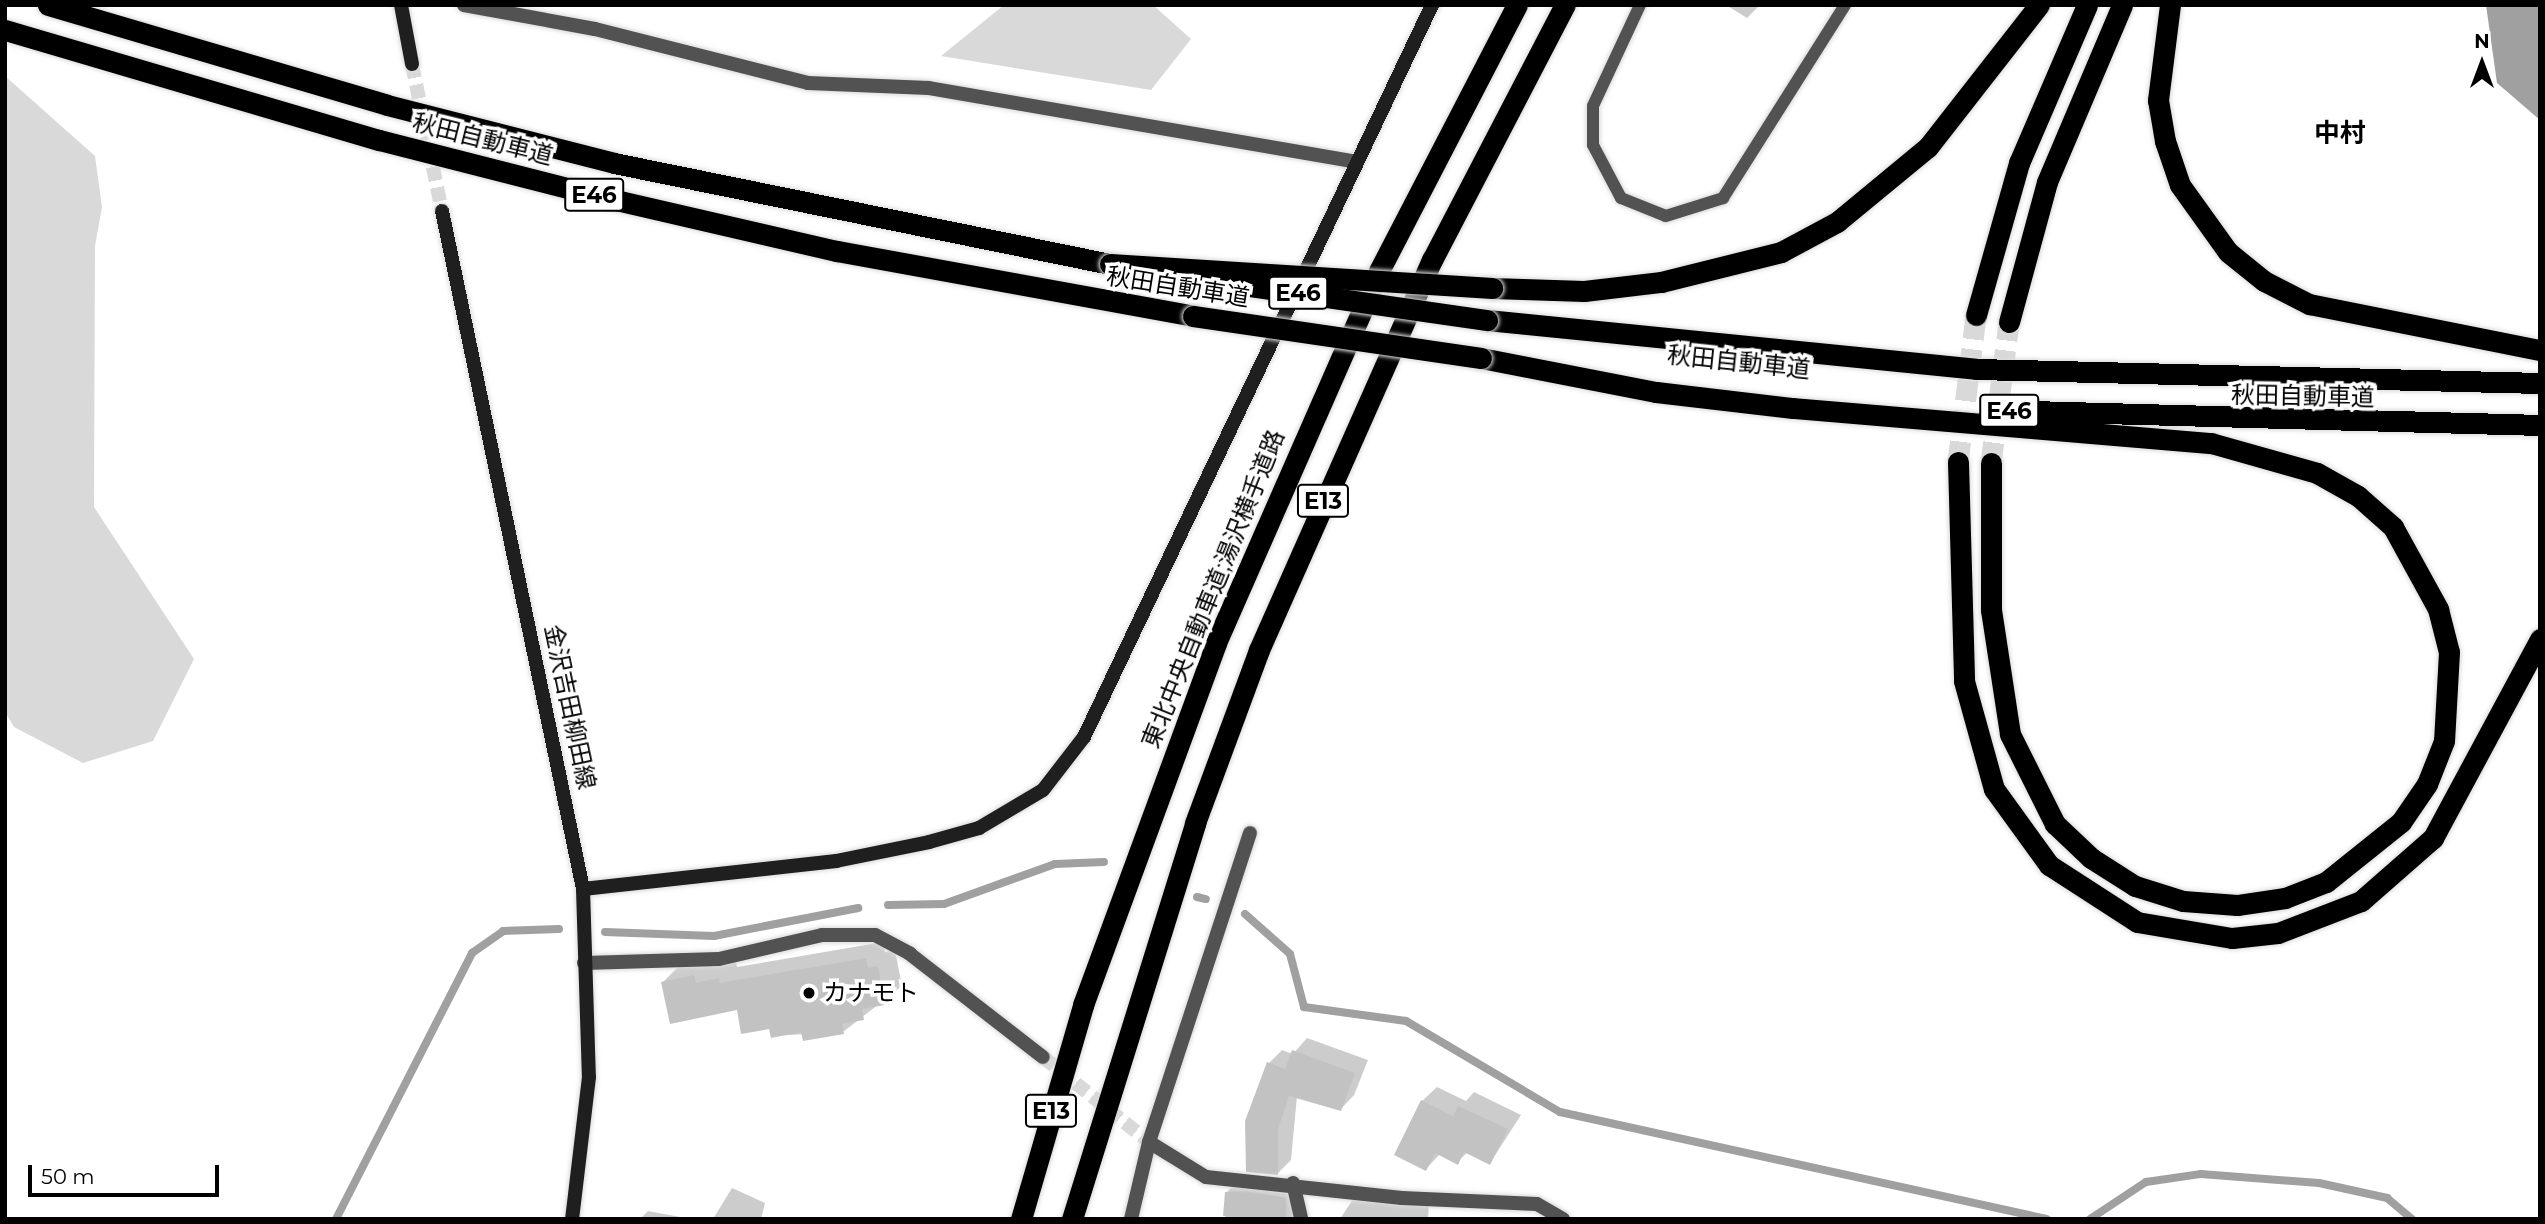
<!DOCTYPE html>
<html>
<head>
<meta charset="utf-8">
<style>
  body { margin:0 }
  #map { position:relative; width:2545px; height:1224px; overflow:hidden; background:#fff; font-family:Montserrat,"Noto Sans JP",sans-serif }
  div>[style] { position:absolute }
  .green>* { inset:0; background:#d9d9d9 }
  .water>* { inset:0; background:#a0a0a0 }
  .shadow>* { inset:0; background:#0003 }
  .stream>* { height:8px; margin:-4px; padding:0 4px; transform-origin:4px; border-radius:4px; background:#a0a0a0 }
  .building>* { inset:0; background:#c2c2c2 }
  .street-tunnel>* { height:14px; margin-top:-7px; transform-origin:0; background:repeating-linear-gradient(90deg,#d9d9d9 0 14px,transparent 0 21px) }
  .secondary-tunnel>* { height:14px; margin-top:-7px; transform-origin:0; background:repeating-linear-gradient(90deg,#d9d9d9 0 14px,transparent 0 21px) }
  .highway-tunnel>* { height:21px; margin-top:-10.5px; transform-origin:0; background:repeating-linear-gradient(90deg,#d9d9d9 0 21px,transparent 0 31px) }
  .roads { filter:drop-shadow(0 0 2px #dbdbdb) drop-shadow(0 0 2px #dbdbdb) }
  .lane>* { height:12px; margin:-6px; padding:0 6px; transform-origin:6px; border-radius:6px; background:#525252 }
  .street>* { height:14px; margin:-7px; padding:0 7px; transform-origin:7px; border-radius:7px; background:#525252 }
  .secondary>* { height:14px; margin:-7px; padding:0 7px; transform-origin:7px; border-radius:7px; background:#1f1f1f }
  .highway>* { height:21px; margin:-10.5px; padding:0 10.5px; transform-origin:10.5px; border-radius:10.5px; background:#000 }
  .bridges { filter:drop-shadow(0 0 2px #dbdbdb) drop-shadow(0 0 2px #dbdbdb) }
  .highway-bridge>* { height:21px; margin:-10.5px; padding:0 10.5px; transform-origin:10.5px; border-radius:10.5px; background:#000 }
  .dots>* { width:19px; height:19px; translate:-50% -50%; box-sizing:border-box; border:4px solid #fff; border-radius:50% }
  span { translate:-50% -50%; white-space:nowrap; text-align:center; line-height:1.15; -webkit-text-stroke:7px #fff; paint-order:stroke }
  .shield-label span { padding:2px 5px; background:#fff; border:2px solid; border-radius:5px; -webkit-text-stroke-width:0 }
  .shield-label { font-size:23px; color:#000; font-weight:700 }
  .street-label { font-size:24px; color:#000 }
  .poi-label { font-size:24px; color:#000 }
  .left { translate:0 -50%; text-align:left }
  .neighbourhood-label { font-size:26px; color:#000; font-weight:700 }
  .frame { position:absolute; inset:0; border:7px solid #000; pointer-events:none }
  .north { position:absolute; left:2447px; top:28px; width:70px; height:70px; -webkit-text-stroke:5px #fff; paint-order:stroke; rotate:0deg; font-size:19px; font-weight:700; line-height:28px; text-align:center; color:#000 }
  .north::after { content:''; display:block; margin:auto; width:24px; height:32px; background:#000; clip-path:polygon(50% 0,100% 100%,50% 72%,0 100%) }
  .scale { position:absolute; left:28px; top:1165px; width:191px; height:32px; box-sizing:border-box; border:4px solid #000; border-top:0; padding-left:9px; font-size:21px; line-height:24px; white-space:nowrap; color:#000; -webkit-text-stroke:5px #fff; paint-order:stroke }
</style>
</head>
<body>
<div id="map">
  <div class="green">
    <div style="clip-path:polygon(1004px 5px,1153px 5px,1191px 39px,1151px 90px,941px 56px)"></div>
    <div style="clip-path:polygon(5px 76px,95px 156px,102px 207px,95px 246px,94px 507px,194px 659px,153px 741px,83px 763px,14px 727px,5px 712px)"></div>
  </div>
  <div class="water">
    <div style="clip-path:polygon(2486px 5px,2540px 5px,2540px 120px,2497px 83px)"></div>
  </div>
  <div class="shadow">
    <div style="clip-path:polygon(1726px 5px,1760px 5px,1747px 18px)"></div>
    <div style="clip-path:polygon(883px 942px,885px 952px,895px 950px,902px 986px,843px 1032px,772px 1036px,770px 1027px,738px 1008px,663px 982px,680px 965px,711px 959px,712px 967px,736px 962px,737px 967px)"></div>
    <div style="clip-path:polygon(1307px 1038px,1368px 1060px,1354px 1095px,1341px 1109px,1297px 1096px,1291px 1160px,1278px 1173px,1269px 1063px,1282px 1050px,1293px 1054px)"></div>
    <div style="clip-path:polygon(1437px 1087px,1466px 1101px,1474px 1092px,1521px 1115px,1490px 1163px,1468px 1152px,1457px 1162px,1440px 1154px,1426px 1169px,1422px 1101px)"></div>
    <div style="clip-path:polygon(1235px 1184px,1295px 1190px,1299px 1219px,1225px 1219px,1226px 1193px)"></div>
    <div style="clip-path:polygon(732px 1188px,765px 1203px,761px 1219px,713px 1219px)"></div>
    <div style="clip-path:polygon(1355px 1196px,1429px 1202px,1428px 1219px,1340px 1219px)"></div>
    <div style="clip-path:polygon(648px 1211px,691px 1219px,640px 1219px)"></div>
  </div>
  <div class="stream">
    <div style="left:1197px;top:897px;width:9px;rotate:13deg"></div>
    <div style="left:888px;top:905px;width:56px;rotate:-1deg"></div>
    <div style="left:944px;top:904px;width:118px;rotate:-19.8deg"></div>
    <div style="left:1055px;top:864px;width:49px;rotate:-2.3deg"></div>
    <div style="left:1245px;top:914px;width:60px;rotate:41.6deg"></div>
    <div style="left:1290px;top:954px;width:55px;rotate:75.2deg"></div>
    <div style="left:1304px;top:1007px;width:103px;rotate:7.8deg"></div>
    <div style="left:1406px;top:1021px;width:179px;rotate:30.6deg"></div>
    <div style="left:1560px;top:1112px;width:498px;rotate:12.4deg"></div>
    <div style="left:605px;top:932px;width:109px;rotate:2.1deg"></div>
    <div style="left:714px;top:936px;width:147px;rotate:-11deg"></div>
    <div style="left:336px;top:1219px;width:299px;rotate:-62.9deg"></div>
    <div style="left:472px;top:953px;width:38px;rotate:-35deg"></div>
    <div style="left:503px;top:931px;width:56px;rotate:-2deg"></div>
    <div style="left:2090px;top:1219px;width:67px;rotate:-33.5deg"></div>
    <div style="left:2146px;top:1182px;width:56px;rotate:-8.3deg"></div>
    <div style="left:2201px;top:1174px;width:118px;rotate:4.4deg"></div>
    <div style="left:2319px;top:1183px;width:70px;rotate:12.4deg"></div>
    <div style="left:2387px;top:1198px;width:33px;rotate:40deg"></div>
  </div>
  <div class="building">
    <div style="clip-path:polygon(866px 958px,868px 968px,878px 966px,885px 1005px,862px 1009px,864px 1020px,842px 1024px,844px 1034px,803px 1041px,801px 1032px,771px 1038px,769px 1029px,741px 1034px,737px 1010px,670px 1024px,661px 982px,694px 975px,696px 983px,719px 978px,720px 983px)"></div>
    <div style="clip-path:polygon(1292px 1050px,1355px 1073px,1341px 1111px,1289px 1096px,1278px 1129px,1278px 1175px,1246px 1172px,1245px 1121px,1267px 1062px,1285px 1069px)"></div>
    <div style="clip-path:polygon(1421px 1100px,1453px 1116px,1458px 1106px,1508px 1129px,1490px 1165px,1464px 1152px,1458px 1165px,1435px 1153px,1426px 1171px,1394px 1155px)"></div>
    <div style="clip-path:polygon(1246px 1191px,1286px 1198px,1286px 1219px,1223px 1216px,1225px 1192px)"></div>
  </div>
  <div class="street-tunnel">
    <div style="left:1043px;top:1057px;width:136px;rotate:38.7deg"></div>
  </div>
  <div class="secondary-tunnel">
    <div style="left:412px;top:64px;width:150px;rotate:78.5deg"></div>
  </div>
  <div class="highway-tunnel">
    <div style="left:1958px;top:462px;width:148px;rotate:-83deg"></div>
    <div style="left:1991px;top:463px;width:142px;rotate:-82.7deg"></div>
  </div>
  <div class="roads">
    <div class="lane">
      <div style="left:1640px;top:5px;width:111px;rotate:115deg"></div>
      <div style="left:1593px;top:106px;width:39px;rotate:90deg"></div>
      <div style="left:1593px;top:145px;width:60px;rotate:62.2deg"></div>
      <div style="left:1621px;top:198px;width:48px;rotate:21.8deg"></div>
      <div style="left:1666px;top:216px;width:60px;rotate:-17.5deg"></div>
      <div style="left:1723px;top:198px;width:228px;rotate:-57.7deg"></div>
    </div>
    <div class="street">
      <div style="left:464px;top:5px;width:133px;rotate:10.4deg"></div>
      <div style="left:595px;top:29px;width:220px;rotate:14.2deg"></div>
      <div style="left:808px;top:83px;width:121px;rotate:2.4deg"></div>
      <div style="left:929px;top:88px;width:433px;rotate:9.8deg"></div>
      <div style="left:584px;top:963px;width:135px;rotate:-1.7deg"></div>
      <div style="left:719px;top:959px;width:106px;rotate:-13.1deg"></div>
      <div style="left:822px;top:935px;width:53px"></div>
      <div style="left:875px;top:935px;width:40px;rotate:28deg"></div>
      <div style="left:910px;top:954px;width:168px;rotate:37.8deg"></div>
      <div style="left:1149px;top:1142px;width:67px;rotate:31.6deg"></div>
      <div style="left:1206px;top:1177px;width:197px;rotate:6.1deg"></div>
      <div style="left:1402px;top:1198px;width:135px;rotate:2.5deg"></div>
      <div style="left:1537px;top:1204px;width:30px;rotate:30deg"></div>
      <div style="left:1293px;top:1183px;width:37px;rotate:77deg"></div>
      <div style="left:1131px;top:1219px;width:79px;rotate:-76.8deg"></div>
      <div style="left:1149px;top:1142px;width:325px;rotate:-71.9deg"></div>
    </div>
    <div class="secondary">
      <div style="left:401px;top:5px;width:60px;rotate:79.4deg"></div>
      <div style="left:442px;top:211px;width:693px;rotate:78.25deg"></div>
      <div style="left:583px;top:889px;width:188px;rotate:88.2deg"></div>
      <div style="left:589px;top:1077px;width:143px;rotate:96.8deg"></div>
      <div style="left:583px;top:889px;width:255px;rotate:-6.3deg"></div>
      <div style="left:836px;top:861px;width:95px;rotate:-11.5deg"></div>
      <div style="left:929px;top:842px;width:52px;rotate:-15.6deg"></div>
      <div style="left:979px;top:828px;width:74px;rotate:-30.7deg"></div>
      <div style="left:1043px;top:790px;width:67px;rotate:-52.3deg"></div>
      <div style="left:1084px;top:737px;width:811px;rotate:-64.57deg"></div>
    </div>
    <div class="highway">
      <div style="left:48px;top:5px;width:353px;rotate:16.4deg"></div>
      <div style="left:387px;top:105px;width:234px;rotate:14.3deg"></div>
      <div style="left:614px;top:163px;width:506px;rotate:11.51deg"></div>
      <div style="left:2170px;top:5px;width:96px;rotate:97.2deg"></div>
      <div style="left:2158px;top:100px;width:42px;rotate:80.3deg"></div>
      <div style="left:2165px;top:141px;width:46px;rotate:71.2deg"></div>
      <div style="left:2180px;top:185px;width:82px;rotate:54.4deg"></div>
      <div style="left:2228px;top:252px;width:46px;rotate:38.9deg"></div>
      <div style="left:2264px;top:281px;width:51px;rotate:27.1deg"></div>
      <div style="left:2309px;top:304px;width:236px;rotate:11.3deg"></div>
      <div style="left:5px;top:30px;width:390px;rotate:16.4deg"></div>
      <div style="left:379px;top:140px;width:235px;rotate:14.3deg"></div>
      <div style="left:607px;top:198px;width:236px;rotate:13deg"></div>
      <div style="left:837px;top:251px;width:362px;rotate:10.3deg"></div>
      <div style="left:1492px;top:288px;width:92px;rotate:1.9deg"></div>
      <div style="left:1584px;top:291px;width:78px;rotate:-6.7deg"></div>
      <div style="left:1661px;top:282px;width:124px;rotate:-14deg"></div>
      <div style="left:1781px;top:252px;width:64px;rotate:-28.2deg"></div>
      <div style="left:1837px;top:222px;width:118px;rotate:-39.5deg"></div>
      <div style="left:1928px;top:147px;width:180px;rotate:-52deg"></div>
      <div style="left:1976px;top:315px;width:158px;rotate:-74.2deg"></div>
      <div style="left:2019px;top:163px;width:172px;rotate:-66.7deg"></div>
      <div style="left:1487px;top:320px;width:491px;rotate:5.7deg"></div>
      <div style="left:1976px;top:369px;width:564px;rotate:1.42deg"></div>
      <div style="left:2009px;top:322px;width:145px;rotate:-74.8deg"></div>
      <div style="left:2047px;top:182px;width:192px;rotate:-67deg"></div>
      <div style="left:1481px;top:358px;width:178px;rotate:11deg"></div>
      <div style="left:1656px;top:392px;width:138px;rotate:6.7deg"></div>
      <div style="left:1793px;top:408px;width:419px;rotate:4.8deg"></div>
      <div style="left:2211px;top:443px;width:110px;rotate:15.8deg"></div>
      <div style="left:2317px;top:473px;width:47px;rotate:29.3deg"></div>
      <div style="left:2358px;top:496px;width:47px;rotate:41.5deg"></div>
      <div style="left:2393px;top:527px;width:94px;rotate:61.2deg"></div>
      <div style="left:2438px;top:609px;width:44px;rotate:75.7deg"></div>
      <div style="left:2449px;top:652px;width:89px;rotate:93.2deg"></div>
      <div style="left:2444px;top:741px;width:46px;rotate:111.6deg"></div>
      <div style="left:2427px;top:784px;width:46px;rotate:124.4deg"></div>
      <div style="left:2401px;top:822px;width:96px;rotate:141.3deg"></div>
      <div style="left:2326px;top:882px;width:44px;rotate:158.7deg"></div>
      <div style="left:2285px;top:898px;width:49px;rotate:171.7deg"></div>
      <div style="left:2237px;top:905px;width:54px;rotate:-175.8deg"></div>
      <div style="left:2183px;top:901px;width:50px;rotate:-162.6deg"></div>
      <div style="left:2135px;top:886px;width:52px;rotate:-147.5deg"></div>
      <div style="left:2091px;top:858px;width:50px;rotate:-136.6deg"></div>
      <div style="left:2055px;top:824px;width:101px;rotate:-116.6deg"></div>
      <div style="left:2010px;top:734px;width:125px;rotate:-98.7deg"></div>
      <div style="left:1991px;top:610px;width:147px;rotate:-90deg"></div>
      <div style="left:1994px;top:410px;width:546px;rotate:1.57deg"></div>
      <div style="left:1958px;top:462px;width:219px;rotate:88.4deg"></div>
      <div style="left:1964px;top:681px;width:112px;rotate:74.5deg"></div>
      <div style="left:1994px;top:789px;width:94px;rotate:54.1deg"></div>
      <div style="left:2049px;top:865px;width:105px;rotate:32.9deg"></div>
      <div style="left:2137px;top:922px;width:96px;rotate:9.6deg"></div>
      <div style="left:2232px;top:938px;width:46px;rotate:-6.2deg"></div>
      <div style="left:2278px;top:933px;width:89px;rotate:-21.1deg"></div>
      <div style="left:2361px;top:901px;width:96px;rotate:-41.2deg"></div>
      <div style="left:2433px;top:838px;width:226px;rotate:-61.7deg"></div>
      <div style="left:1021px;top:1219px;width:223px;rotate:-73.8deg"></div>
      <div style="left:1083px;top:1005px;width:386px;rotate:-69.8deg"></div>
      <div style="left:1216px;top:643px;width:406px;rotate:-66.3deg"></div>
      <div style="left:1379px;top:271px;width:300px;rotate:-62.6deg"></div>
      <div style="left:1072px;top:1219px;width:415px;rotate:-72.7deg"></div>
      <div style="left:1195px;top:823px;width:184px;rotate:-69.7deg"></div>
      <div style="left:1259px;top:650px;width:427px;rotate:-66.1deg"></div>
      <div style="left:1432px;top:260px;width:288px;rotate:-62.5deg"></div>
    </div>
  </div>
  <div class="bridges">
    <div class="highway-bridge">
      <div style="left:1110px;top:264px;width:383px;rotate:3.6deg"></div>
      <div style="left:1208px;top:280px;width:282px;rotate:8.2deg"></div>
      <div style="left:1193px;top:316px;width:291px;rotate:8.3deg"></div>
    </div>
  </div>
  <div class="dots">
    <div style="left:809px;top:993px;background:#000"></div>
  </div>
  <div class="shield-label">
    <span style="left:594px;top:195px">E46</span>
    <span style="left:1298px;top:293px">E46</span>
    <span style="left:2009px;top:411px">E46</span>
    <span style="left:1323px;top:501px">E13</span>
    <span style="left:1051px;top:1111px">E13</span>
  </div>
  <div class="street-label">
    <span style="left:483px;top:139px;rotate:14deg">秋田自動車道</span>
    <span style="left:1178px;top:287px;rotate:9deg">秋田自動車道</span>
    <span style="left:1739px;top:362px;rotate:6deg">秋田自動車道</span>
    <span style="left:2303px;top:396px;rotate:1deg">秋田自動車道</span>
    <span style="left:1213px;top:589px;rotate:-68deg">東北中央自動車道;湯沢横手道路</span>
    <span style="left:570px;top:707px;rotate:78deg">金沢吉田柳田線</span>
  </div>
  <div class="poi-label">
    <span class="left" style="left:823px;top:993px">カナモト</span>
  </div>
  <div class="neighbourhood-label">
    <span style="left:2340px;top:134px">中村</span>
  </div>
  <div class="frame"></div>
  <div class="north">N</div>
  <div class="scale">50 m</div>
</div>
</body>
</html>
